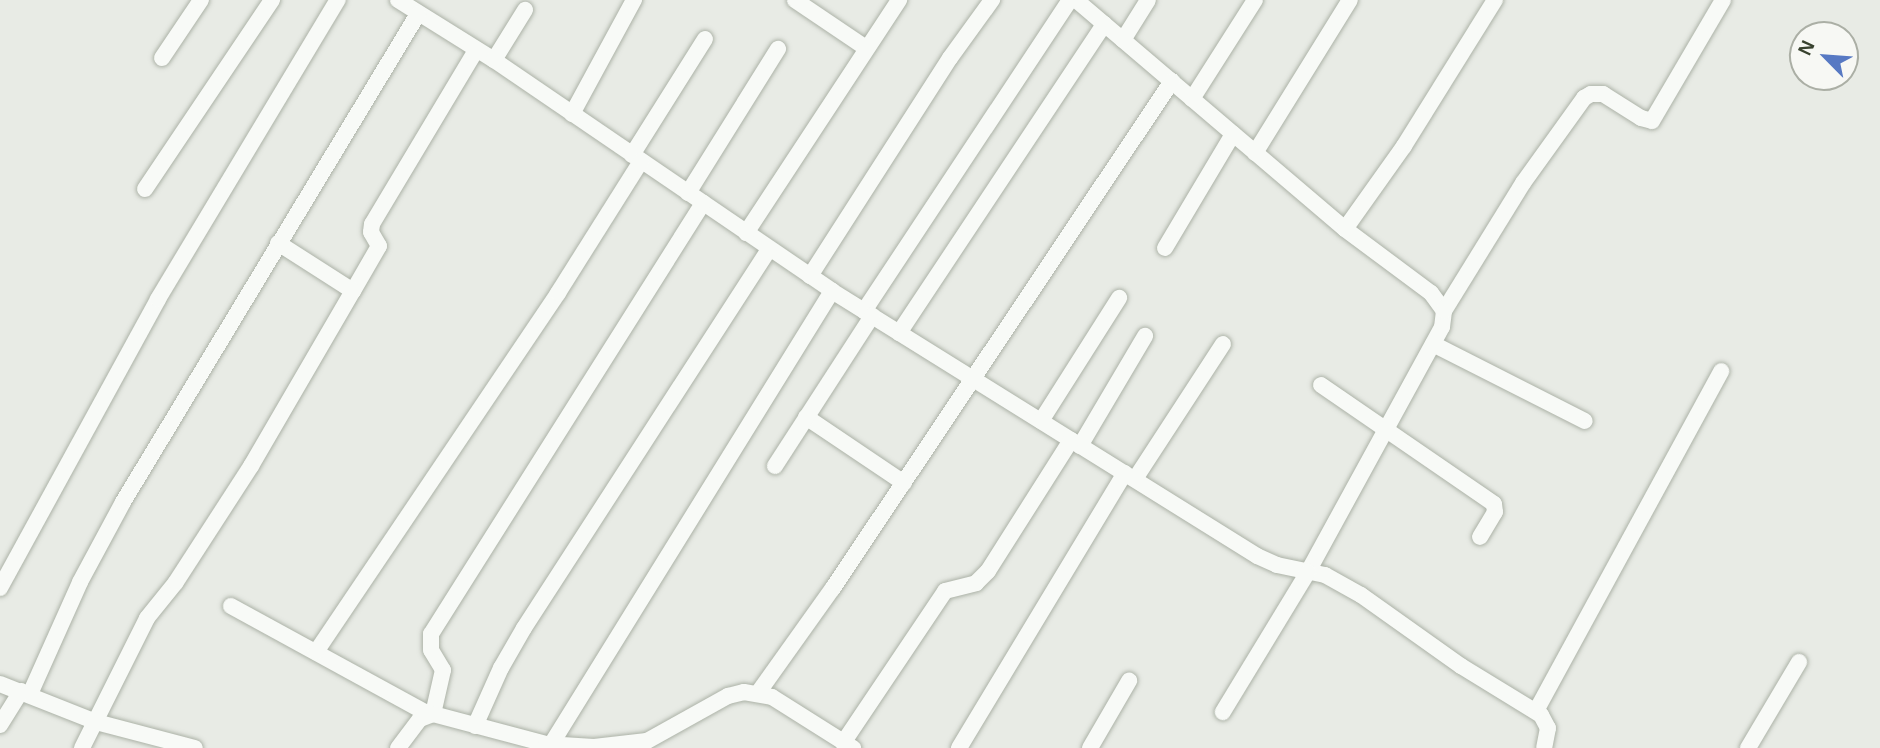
<!DOCTYPE html>
<html>
<head>
<meta charset="utf-8">
<style>
  body { margin:0 }
  #map { position:relative; width:1880px; height:748px; overflow:hidden; background:#e8ebe5; font-family:Arial,sans-serif }
  div>[style] { position:absolute }
  .roads { filter:drop-shadow(0 0 2px #acb2a7) drop-shadow(0 0 2px #acb2a7) }
  .street>* { height:16px; margin:-8px; padding:0 8px; transform-origin:8px; border-radius:8px; background:#f8faf7 }
  span { translate:-50% -50%; white-space:nowrap; text-align:center; line-height:1.15; -webkit-text-stroke:7px #f7f8f4; paint-order:stroke }
  .north { position:absolute; left:1789px; top:21px; width:70px; height:70px; box-sizing:border-box; background:#f7f8f4; border:2px solid #abafa5; border-radius:50%; rotate:295deg; font-size:19px; font-weight:700; line-height:28px; text-align:center; color:#38422e }
  .north::after { content:''; display:block; margin:auto; width:24px; height:32px; background:#5779c3; clip-path:polygon(50% 0,100% 100%,50% 72%,0 100%) }
</style>
</head>
<body>
<div id="map">
  <div class="roads">
    <div class="street">
      <div style="left:398px;top:0;width:113px;rotate:32deg"></div>
      <div style="left:494px;top:60px;width:409px;rotate:34.3deg"></div>
      <div style="left:832px;top:291px;width:501px;rotate:31.94deg"></div>
      <div style="left:1257px;top:556px;width:22px;rotate:24deg"></div>
      <div style="left:1277px;top:565px;width:49px;rotate:11.8deg"></div>
      <div style="left:1325px;top:575px;width:41px;rotate:29.1deg"></div>
      <div style="left:1361px;top:595px;width:123px;rotate:35.4deg"></div>
      <div style="left:1461px;top:666px;width:94px;rotate:31.5deg"></div>
      <div style="left:1541px;top:715px;width:15px;rotate:62deg"></div>
      <div style="left:1548px;top:728px;width:20px;rotate:101deg"></div>
      <div style="left:795px;top:0;width:86px;rotate:34.1deg"></div>
      <div style="left:1076px;top:0;width:353px;rotate:40.4deg"></div>
      <div style="left:1345px;top:229px;width:107px;rotate:36.7deg"></div>
      <div style="left:1431px;top:293px;width:22px;rotate:54deg"></div>
      <div style="left:1444px;top:311px;width:16px;rotate:97deg"></div>
      <div style="left:1442px;top:327px;width:279px;rotate:118.7deg"></div>
      <div style="left:1308px;top:572px;width:164px;rotate:121.3deg"></div>
      <div style="left:1123px;top:40px;width:47px;rotate:-58deg"></div>
      <div style="left:162px;top:58px;width:70px;rotate:-56.1deg"></div>
      <div style="left:494px;top:60px;width:59px;rotate:-58.2deg"></div>
      <div style="left:1192px;top:99px;width:117px;rotate:-57.5deg"></div>
      <div style="left:572px;top:114px;width:130px;rotate:-61.5deg"></div>
      <div style="left:1255px;top:153px;width:180px;rotate:-58.2deg"></div>
      <div style="left:632px;top:155px;width:137px;rotate:-57.8deg"></div>
      <div style="left:145px;top:189px;width:228px;rotate:-56.1deg"></div>
      <div style="left:688px;top:193px;width:170px;rotate:-58deg"></div>
      <div style="left:1345px;top:229px;width:102px;rotate:-54.6deg"></div>
      <div style="left:1404px;top:146px;width:172px;rotate:-58.1deg"></div>
      <div style="left:746px;top:233px;width:279px;rotate:-56.7deg"></div>
      <div style="left:1165px;top:248px;width:133px;rotate:-59.2deg"></div>
      <div style="left:810px;top:276px;width:259px;rotate:-57.3deg"></div>
      <div style="left:950px;top:58px;width:72px;rotate:-54.1deg"></div>
      <div style="left:353px;top:291px;width:52px;rotate:-60deg"></div>
      <div style="left:379px;top:246px;width:16px;rotate:-120deg"></div>
      <div style="left:371px;top:232px;width:8px;rotate:-83deg"></div>
      <div style="left:372px;top:224px;width:203px;rotate:-59.1deg"></div>
      <div style="left:864px;top:311px;width:373px;rotate:-56.5deg"></div>
      <div style="left:1444px;top:311px;width:150px;rotate:-58.3deg"></div>
      <div style="left:1523px;top:183px;width:105px;rotate:-54.3deg"></div>
      <div style="left:1584px;top:98px;width:8px;rotate:-30deg"></div>
      <div style="left:1591px;top:94px;width:12px"></div>
      <div style="left:1603px;top:94px;width:45px;rotate:32.3deg"></div>
      <div style="left:1641px;top:118px;width:11px;rotate:15deg"></div>
      <div style="left:1652px;top:121px;width:140px;rotate:-59.6deg"></div>
      <div style="left:899px;top:333px;width:371px;rotate:-56.4deg"></div>
      <div style="left:1433px;top:344px;width:170px;rotate:26.9deg"></div>
      <div style="left:1321px;top:385px;width:210px;rotate:34.5deg"></div>
      <div style="left:1494px;top:504px;width:8px;rotate:83deg"></div>
      <div style="left:1495px;top:512px;width:29px;rotate:121deg"></div>
      <div style="left:806px;top:417px;width:118px;rotate:34deg"></div>
      <div style="left:1041px;top:421px;width:146px;rotate:-57.6deg"></div>
      <div style="left:1080px;top:446px;width:128px;rotate:-59.4deg"></div>
      <div style="left:775px;top:466px;width:179px;rotate:-57.1deg"></div>
      <div style="left:1135px;top:479px;width:161px;rotate:-56.9deg"></div>
      <div style="left:0;top:588px;width:329px;rotate:-61.3deg"></div>
      <div style="left:158px;top:299px;width:349px;rotate:-59deg"></div>
      <div style="left:231px;top:606px;width:225px;rotate:28.7deg"></div>
      <div style="left:316px;top:652px;width:433px;rotate:-56deg"></div>
      <div style="left:558px;top:293px;width:156px;rotate:-57.8deg"></div>
      <div style="left:0;top:684px;width:103px;rotate:21.6deg"></div>
      <div style="left:96px;top:722px;width:102px;rotate:14.7deg"></div>
      <div style="left:758px;top:693px;width:129px;rotate:-54.5deg"></div>
      <div style="left:833px;top:588px;width:610px;rotate:-56.23deg"></div>
      <div style="left:30px;top:694px;width:123px;rotate:-65.9deg"></div>
      <div style="left:80px;top:582px;width:91px;rotate:-61.7deg"></div>
      <div style="left:123px;top:502px;width:570px;rotate:-58.85deg"></div>
      <div style="left:1536px;top:711px;width:387px;rotate:-61.4deg"></div>
      <div style="left:433px;top:714px;width:45px;rotate:-77.2deg"></div>
      <div style="left:443px;top:670px;width:23px;rotate:-121deg"></div>
      <div style="left:431px;top:650px;width:16px;rotate:-90deg"></div>
      <div style="left:431px;top:634px;width:510px;rotate:-57.74deg"></div>
      <div style="left:0;top:725px;width:40px;rotate:-58deg"></div>
      <div style="left:475px;top:726px;width:64px;rotate:-65.9deg"></div>
      <div style="left:501px;top:668px;width:46px;rotate:-60.1deg"></div>
      <div style="left:524px;top:628px;width:451px;rotate:-57.1deg"></div>
      <div style="left:552px;top:743px;width:532px;rotate:-58.22deg"></div>
      <div style="left:843px;top:743px;width:183px;rotate:-56.1deg"></div>
      <div style="left:945px;top:591px;width:32px;rotate:-14deg"></div>
      <div style="left:976px;top:583px;width:17px;rotate:-45deg"></div>
      <div style="left:988px;top:571px;width:155px;rotate:-57.6deg"></div>
      <div style="left:82px;top:748px;width:145px;rotate:-63.4deg"></div>
      <div style="left:147px;top:618px;width:46px;rotate:-51.1deg"></div>
      <div style="left:176px;top:582px;width:138px;rotate:-57.1deg"></div>
      <div style="left:251px;top:466px;width:203px;rotate:-59.8deg"></div>
      <div style="left:353px;top:291px;width:89px;rotate:-147.4deg"></div>
      <div style="left:398px;top:748px;width:36px;rotate:-53deg"></div>
      <div style="left:420px;top:719px;width:14px;rotate:-21deg"></div>
      <div style="left:433px;top:714px;width:117px;rotate:14.9deg"></div>
      <div style="left:546px;top:744px;width:48px;rotate:3.6deg"></div>
      <div style="left:594px;top:747px;width:53px;rotate:-6.5deg"></div>
      <div style="left:647px;top:741px;width:93px;rotate:-29.1deg"></div>
      <div style="left:728px;top:696px;width:16px;rotate:-14deg"></div>
      <div style="left:744px;top:692px;width:28px;rotate:10deg"></div>
      <div style="left:772px;top:697px;width:96px;rotate:32.2deg"></div>
      <div style="left:959px;top:748px;width:321px;rotate:-58.9deg"></div>
      <div style="left:1090px;top:748px;width:78px;rotate:-59.8deg"></div>
      <div style="left:1748px;top:748px;width:100px;rotate:-59.3deg"></div>
    </div>
  </div>
  <div class="north">N</div>
</div>
</body>
</html>
